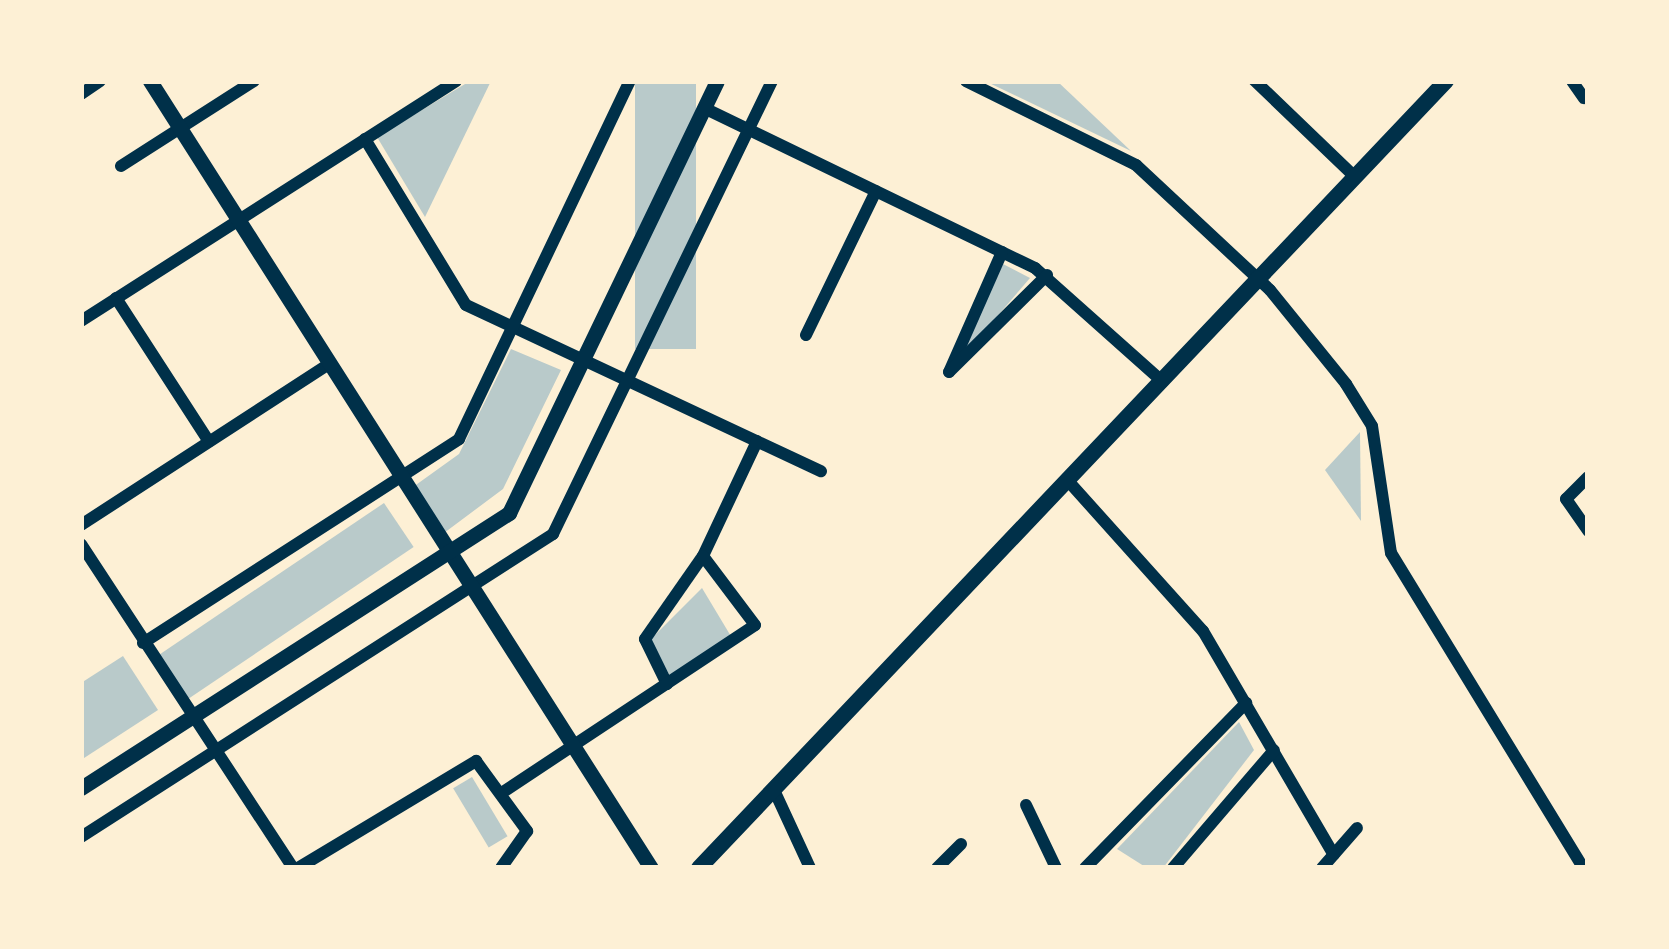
<!DOCTYPE html>
<html>
<head>
<meta charset="utf-8">
<style>
  body { margin:0 }
  #map { position:relative; width:1669px; height:949px; overflow:hidden; background:#fdf0d5; font-family:Figtree,sans-serif }
  div>[style] { position:absolute }
  .green>* { inset:0; background:#b9caca; transform-origin:0 0 }
  .minor>* { height:12px; margin:-6px; padding:0 6px; transform-origin:6px; border-radius:6px; background:#003049 }
  .tertiary>* { height:15px; margin:-7.5px; padding:0 7.5px; transform-origin:7.5px; border-radius:7.5px; background:#003049 }
  .secondary>* { height:16px; margin:-8px; padding:0 8px; transform-origin:8px; border-radius:8px; background:#003049 }
  span { translate:-50% -50%; white-space:nowrap; text-align:center; line-height:1.15; -webkit-text-stroke:12px #fdf0d5; paint-order:stroke }
  .frame { position:absolute; inset:0; border:84px solid #fdf0d5; pointer-events:none }
</style>
</head>
<body>
<div id="map">
  <div class="green">
    <div style="clip-path:polygon(470px 81px,491px 81px,425px 217px,377px 137px)"></div>
    <div style="left:635px;top:81px;width:61px;height:268px"></div>
    <div style="clip-path:polygon(985px 81px,1057px 81px,1131px 151px)"></div>
    <div style="clip-path:polygon(1003px 264px,1030px 278px,958px 362px)"></div>
    <div style="clip-path:polygon(511px 349px,561px 370px,503px 489px,444px 533px,413px 487px,459px 454px)"></div>
    <div style="clip-path:polygon(1360px 432px,1361px 521px,1325px 470px)"></div>
    <div style="left:384px;top:503px;width:53px;height:277px;rotate:56deg"></div>
    <div style="clip-path:polygon(702px 588px,732px 638px,671px 678px,650px 640px)"></div>
    <div style="clip-path:polygon(123px 656px,158px 710px,81px 760px,81px 683px)"></div>
    <div style="clip-path:polygon(1239px 722px,1254px 750px,1163px 868px,1147px 868px,1117px 849px)"></div>
    <div style="left:472px;top:777px;width:69px;height:22px;rotate:59deg"></div>
  </div>
  <div class="minor">
    <div style="left:966px;top:81px;width:190px;rotate:26.3deg"></div>
    <div style="left:1136px;top:165px;width:183px;rotate:43deg"></div>
    <div style="left:1270px;top:290px;width:121px;rotate:51deg"></div>
    <div style="left:1346px;top:384px;width:49px;rotate:58.2deg"></div>
    <div style="left:1372px;top:426px;width:128px;rotate:81.5deg"></div>
    <div style="left:1391px;top:553px;width:369px;rotate:58.6deg"></div>
    <div style="left:1255px;top:81px;width:139px;rotate:43.8deg"></div>
    <div style="left:1572px;top:81px;width:21px;rotate:55deg"></div>
    <div style="left:81px;top:94px;width:23px;rotate:-34deg"></div>
    <div style="left:704px;top:108px;width:368px;rotate:25.8deg"></div>
    <div style="left:1035px;top:268px;width:171px;rotate:41.7deg"></div>
    <div style="left:365px;top:139px;width:194px;rotate:58.7deg"></div>
    <div style="left:466px;top:305px;width:392px;rotate:25.1deg"></div>
    <div style="left:121px;top:166px;width:158px;rotate:-32.6deg"></div>
    <div style="left:1002px;top:252px;width:131px;rotate:113.8deg"></div>
    <div style="left:949px;top:372px;width:138px;rotate:-44.7deg"></div>
    <div style="left:116px;top:298px;width:171px;rotate:57.1deg"></div>
    <div style="left:81px;top:321px;width:445px;rotate:-32.6deg"></div>
    <div style="left:806px;top:335px;width:160px;rotate:-64.1deg"></div>
    <div style="left:1588px;top:477px;width:31px;rotate:135deg"></div>
    <div style="left:1566px;top:499px;width:39px;rotate:55deg"></div>
    <div style="left:1070px;top:483px;width:199px;rotate:48.1deg"></div>
    <div style="left:1203px;top:631px;width:259px;rotate:59.7deg"></div>
    <div style="left:81px;top:525px;width:297px;rotate:-33deg"></div>
    <div style="left:81px;top:544px;width:387px;rotate:56.8deg"></div>
    <div style="left:143px;top:643px;width:376px;rotate:-32.8deg"></div>
    <div style="left:459px;top:439px;width:397px;rotate:-64.5deg"></div>
    <div style="left:667px;top:684px;width:50px;rotate:-116.1deg"></div>
    <div style="left:645px;top:639px;width:101px;rotate:-55.1deg"></div>
    <div style="left:703px;top:556px;width:127px;rotate:-64.8deg"></div>
    <div style="left:774px;top:790px;width:86px;rotate:65.2deg"></div>
    <div style="left:503px;top:792px;width:302px;rotate:-33.5deg"></div>
    <div style="left:755px;top:625px;width:86px;rotate:-127deg"></div>
    <div style="left:1026px;top:805px;width:70px;rotate:64.5deg"></div>
    <div style="left:81px;top:837px;width:561px;rotate:-32.7deg"></div>
    <div style="left:553px;top:534px;width:503px;rotate:-64.2deg"></div>
    <div style="left:298px;top:868px;width:208px;rotate:-31deg"></div>
    <div style="left:476px;top:761px;width:87px;rotate:53.9deg"></div>
    <div style="left:527px;top:831px;width:45px;rotate:125.1deg"></div>
    <div style="left:937px;top:868px;width:34px;rotate:-45deg"></div>
    <div style="left:1085px;top:868px;width:231px;rotate:-45.7deg"></div>
    <div style="left:1173px;top:868px;width:155px;rotate:-49.4deg"></div>
    <div style="left:1322px;top:868px;width:53px;rotate:-48.8deg"></div>
  </div>
  <div class="tertiary">
    <div style="left:150px;top:81px;width:933px;rotate:57.52deg"></div>
    <div style="left:81px;top:788px;width:509px;rotate:-32.72deg"></div>
    <div style="left:509px;top:513px;width:479px;rotate:-64.3deg"></div>
  </div>
  <div class="secondary">
    <div style="left:699px;top:868px;width:1085px;rotate:-46.49deg"></div>
  </div>
  <div class="frame"></div>
</div>
</body>
</html>
